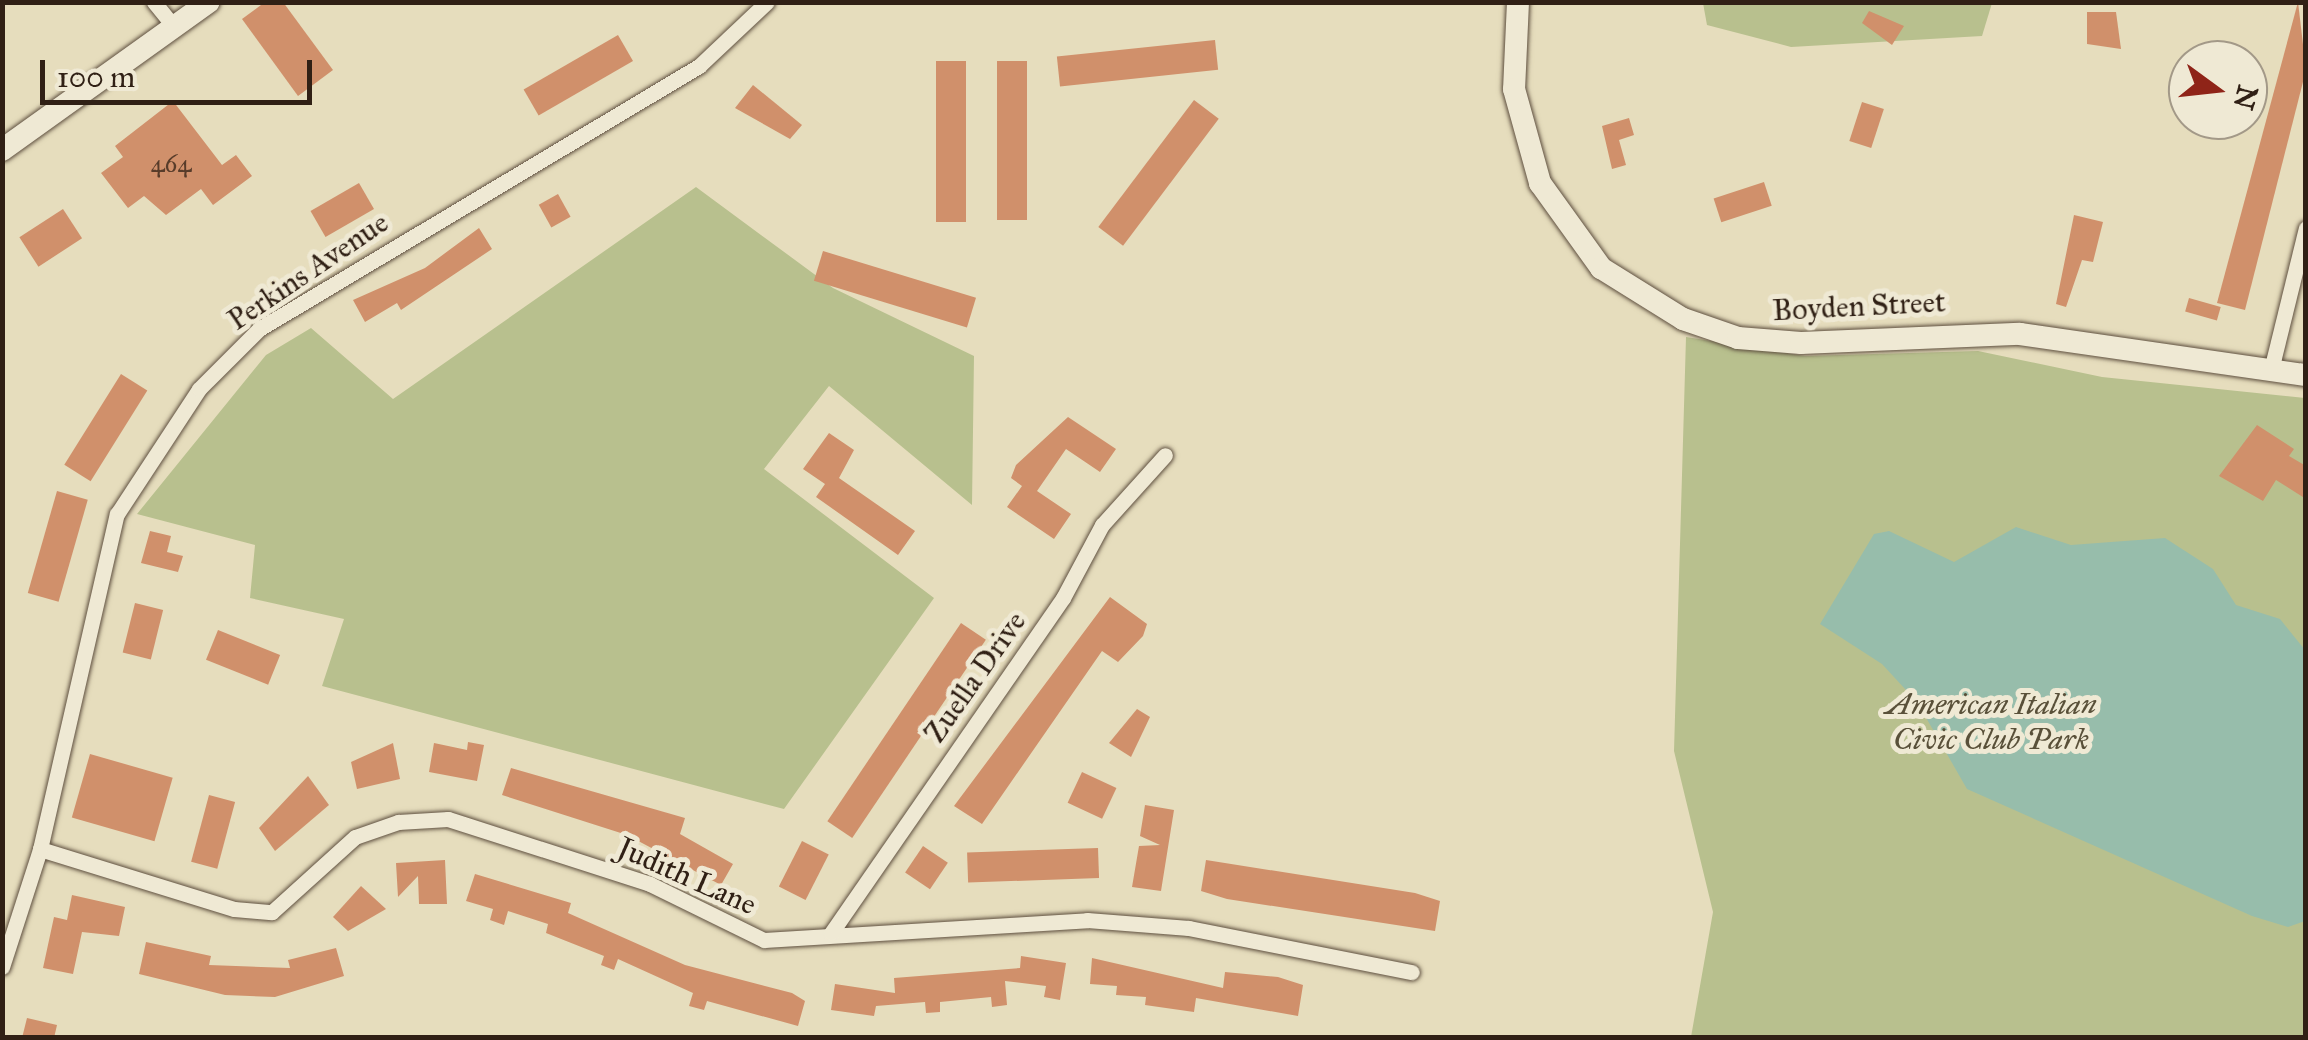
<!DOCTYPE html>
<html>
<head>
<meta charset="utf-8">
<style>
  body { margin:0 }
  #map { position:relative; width:2308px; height:1040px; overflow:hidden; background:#e6ddbd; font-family:"IM FELL Great Primer",serif }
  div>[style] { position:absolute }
  .green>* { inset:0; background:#b8c08e }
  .water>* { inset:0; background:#97bdab }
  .building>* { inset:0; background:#d0906b; transform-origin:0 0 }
  .roads { filter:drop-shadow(0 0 2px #5e4f3f) drop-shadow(0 0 2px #5e4f3f) }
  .street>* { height:15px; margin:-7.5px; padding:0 7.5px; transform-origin:7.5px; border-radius:7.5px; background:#efe9d4 }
  .secondary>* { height:22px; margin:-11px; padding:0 11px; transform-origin:11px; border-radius:11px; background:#efe9d4 }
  span { translate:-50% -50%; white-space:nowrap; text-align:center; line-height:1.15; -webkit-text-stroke:10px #efe9d4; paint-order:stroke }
  .number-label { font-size:25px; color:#583c2a }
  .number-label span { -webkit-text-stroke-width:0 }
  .street-label { font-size:30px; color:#302015 }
  .park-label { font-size:30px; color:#595039; font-style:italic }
  .frame { position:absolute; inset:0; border:5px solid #302015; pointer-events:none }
  .north { position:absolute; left:2168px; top:40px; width:100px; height:100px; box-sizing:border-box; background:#efe9d4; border:2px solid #a39988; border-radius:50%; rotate:105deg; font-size:28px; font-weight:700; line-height:40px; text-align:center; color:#302015 }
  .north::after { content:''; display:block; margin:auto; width:35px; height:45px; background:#8f2418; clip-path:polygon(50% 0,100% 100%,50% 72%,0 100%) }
  .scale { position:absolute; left:40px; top:60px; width:272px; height:45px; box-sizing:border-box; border:5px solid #302015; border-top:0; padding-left:12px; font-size:30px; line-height:35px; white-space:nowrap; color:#302015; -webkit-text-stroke:8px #efe9d4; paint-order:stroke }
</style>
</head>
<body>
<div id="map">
  <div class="green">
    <div style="clip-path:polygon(1703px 3px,1992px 3px,1982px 36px,1791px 47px,1707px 25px)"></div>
    <div style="clip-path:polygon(696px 187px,833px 288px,974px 356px,972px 505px,829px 386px,764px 469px,934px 598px,784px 809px,322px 686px,344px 619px,250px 598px,255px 545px,137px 514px,266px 355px,311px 328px,393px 399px)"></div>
    <div style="clip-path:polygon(1686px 337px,1805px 356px,1978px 351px,2102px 377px,2305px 398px,2305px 1037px,1691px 1037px,1713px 912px,1674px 751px)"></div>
  </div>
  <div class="water">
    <div style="clip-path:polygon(2016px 527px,2071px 545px,2165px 538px,2213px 569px,2236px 605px,2280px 619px,2305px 650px,2305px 921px,2288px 927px,2252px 916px,1967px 789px,1917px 702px,1882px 664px,1820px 624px,1874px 534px,1889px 531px,1954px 562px)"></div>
  </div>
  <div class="building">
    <div style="clip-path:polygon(265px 2px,283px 2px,333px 70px,298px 96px,242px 19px)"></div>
    <div style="clip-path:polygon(2298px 2px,2306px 70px,2245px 310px,2217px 303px)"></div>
    <div style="clip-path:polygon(1869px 11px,1904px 26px,1892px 45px,1862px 23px)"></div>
    <div style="clip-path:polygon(2087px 12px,2116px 12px,2121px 49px,2087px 44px)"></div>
    <div style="left:618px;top:35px;width:30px;height:109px;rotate:60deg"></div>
    <div style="left:1215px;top:40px;width:30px;height:159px;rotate:84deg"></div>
    <div style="left:936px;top:61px;width:30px;height:161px"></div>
    <div style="left:997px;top:61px;width:30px;height:159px"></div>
    <div style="clip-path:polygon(753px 85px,802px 125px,790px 139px,735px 108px)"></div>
    <div style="left:1194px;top:100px;width:31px;height:159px;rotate:37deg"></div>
    <div style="clip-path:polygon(173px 101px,222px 165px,236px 155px,252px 176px,213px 205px,201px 189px,166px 215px,144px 196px,128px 208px,101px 173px,123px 157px,115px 146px)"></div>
    <div style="left:1862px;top:102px;width:23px;height:41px;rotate:18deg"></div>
    <div style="clip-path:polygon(1629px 118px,1634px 135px,1619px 140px,1626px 165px,1612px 169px,1602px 126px)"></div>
    <div style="left:1764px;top:182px;width:25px;height:53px;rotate:72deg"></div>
    <div style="left:359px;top:183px;width:30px;height:56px;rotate:60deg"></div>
    <div style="left:558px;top:194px;width:26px;height:22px;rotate:61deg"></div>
    <div style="left:63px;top:209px;width:35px;height:52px;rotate:57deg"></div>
    <div style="clip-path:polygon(2074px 215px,2103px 222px,2093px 262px,2082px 260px,2066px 307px,2056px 304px)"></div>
    <div style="clip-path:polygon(479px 228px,492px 249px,401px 310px,397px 303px,365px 322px,353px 300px,425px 268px)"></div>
    <div style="left:823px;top:251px;width:160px;height:31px;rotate:17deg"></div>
    <div style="left:2189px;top:298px;width:33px;height:14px;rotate:16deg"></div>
    <div style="left:121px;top:374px;width:31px;height:107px;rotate:32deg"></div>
    <div style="clip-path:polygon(1068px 417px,1116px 449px,1100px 472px,1066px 449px,1037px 491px,1071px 514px,1054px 539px,1007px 507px,1022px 486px,1011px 478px,1016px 465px)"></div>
    <div style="clip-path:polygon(2257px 425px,2294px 449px,2289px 456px,2306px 466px,2306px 499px,2276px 480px,2263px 501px,2219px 476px)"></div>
    <div style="clip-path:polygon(829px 433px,854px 450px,839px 478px,915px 531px,898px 555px,816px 497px,825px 484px,803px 469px)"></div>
    <div style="left:57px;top:491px;width:32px;height:106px;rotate:16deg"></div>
    <div style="clip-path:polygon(150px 531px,171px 536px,167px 552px,183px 556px,178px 572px,141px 563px)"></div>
    <div style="clip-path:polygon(1110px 597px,1147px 624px,1143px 636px,1118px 662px,1102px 651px,982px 824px,954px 806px)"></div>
    <div style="left:135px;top:603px;width:29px;height:51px;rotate:14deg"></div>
    <div style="left:961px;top:623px;width:30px;height:239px;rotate:34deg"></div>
    <div style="left:218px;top:630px;width:67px;height:32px;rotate:22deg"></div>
    <div style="clip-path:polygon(1137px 709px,1150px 717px,1131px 757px,1109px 743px)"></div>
    <div style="clip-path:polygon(468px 742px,484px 745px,477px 781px,429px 772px,434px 743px,467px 750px)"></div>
    <div style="clip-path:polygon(393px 743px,400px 779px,357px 789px,351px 762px)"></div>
    <div style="left:90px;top:754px;width:86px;height:66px;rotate:16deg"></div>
    <div style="clip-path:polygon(511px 768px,685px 818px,680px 834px,733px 864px,721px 885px,627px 835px,502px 795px)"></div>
    <div style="left:1082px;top:772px;width:38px;height:34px;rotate:25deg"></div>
    <div style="clip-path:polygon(308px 776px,329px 805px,275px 851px,259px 828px)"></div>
    <div style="left:209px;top:795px;width:27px;height:69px;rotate:15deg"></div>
    <div style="clip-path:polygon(1145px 805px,1174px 810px,1161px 891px,1132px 887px,1139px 846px,1160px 845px,1140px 836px)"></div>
    <div style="left:802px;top:841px;width:30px;height:51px;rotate:27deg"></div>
    <div style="left:923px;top:846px;width:30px;height:32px;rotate:34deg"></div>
    <div style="left:1098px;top:848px;width:30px;height:131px;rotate:88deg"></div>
    <div style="clip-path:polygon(445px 860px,447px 904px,419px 904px,418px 876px,398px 897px,396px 863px)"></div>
    <div style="clip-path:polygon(1206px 860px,1415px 893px,1440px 901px,1435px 931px,1227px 899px,1201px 891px)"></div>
    <div style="clip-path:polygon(475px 874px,571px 903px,568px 913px,685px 965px,792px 993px,805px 1001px,798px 1026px,707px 1001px,704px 1010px,689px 1006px,693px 993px,618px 959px,614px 970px,601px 965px,604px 956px,546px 933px,548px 924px,508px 911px,504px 925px,490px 920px,493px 909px,466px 901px)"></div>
    <div style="clip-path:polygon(361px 886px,386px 909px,348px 931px,333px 917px)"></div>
    <div style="clip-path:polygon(72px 895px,125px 907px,119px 936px,82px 932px,73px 974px,43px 968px,54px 917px,67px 920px)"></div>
    <div style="clip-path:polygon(146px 942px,211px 956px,209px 965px,290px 968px,288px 960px,336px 948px,344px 976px,275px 997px,225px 995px,139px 974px)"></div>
    <div style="clip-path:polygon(1021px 956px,1066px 963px,1060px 1000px,1044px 997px,1046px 986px,1005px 981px,1007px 1005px,992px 1007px,991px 997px,940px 1002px,940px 1012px,926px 1013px,925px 1002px,876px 1006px,874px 1016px,831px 1010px,835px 984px,895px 993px,894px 978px,1020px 968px)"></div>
    <div style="clip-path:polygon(1092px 958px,1223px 988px,1225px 972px,1278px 977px,1303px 985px,1298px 1016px,1196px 998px,1194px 1012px,1145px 1005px,1146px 997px,1116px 995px,1117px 986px,1090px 984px)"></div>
    <div style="clip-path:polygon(27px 1018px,57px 1025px,54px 1038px,22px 1038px)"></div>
  </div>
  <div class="roads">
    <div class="street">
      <div style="left:154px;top:2px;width:32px;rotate:51deg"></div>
      <div style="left:2271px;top:370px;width:146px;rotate:-76.2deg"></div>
      <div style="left:40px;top:849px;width:203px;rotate:17.2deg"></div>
      <div style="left:234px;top:909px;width:38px;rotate:5deg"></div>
      <div style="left:272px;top:912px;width:112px;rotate:-42.1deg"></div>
      <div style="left:355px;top:837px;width:46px;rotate:-19.2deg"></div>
      <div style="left:398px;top:822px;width:50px;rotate:-3.4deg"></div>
      <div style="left:448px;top:819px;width:212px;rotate:17.8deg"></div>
      <div style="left:650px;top:884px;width:127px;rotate:26.2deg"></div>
      <div style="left:764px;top:940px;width:324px;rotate:-3.5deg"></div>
      <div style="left:1087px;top:920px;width:102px;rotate:4.5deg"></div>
      <div style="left:1189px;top:928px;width:227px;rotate:11.2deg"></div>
      <div style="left:831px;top:933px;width:407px;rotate:-55.3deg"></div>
      <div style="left:1063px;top:598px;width:83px;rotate:-61.9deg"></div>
      <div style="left:1102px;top:525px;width:94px;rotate:-48deg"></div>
      <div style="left:2px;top:967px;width:124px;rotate:-72.1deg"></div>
      <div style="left:40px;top:849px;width:344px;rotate:-77.1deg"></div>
      <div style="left:117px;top:514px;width:149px;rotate:-56.7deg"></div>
      <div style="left:199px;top:389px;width:85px;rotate:-45deg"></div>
      <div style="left:259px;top:329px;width:513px;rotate:-30.87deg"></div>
      <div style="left:699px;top:66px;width:93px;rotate:-43.3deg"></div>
    </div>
    <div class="secondary">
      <div style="left:1518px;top:2px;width:87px;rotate:92.6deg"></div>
      <div style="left:1514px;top:89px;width:98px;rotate:74.5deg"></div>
      <div style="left:1540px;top:183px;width:105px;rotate:54.3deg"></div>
      <div style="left:1601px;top:268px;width:97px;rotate:31.9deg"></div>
      <div style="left:1683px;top:319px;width:58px;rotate:19.1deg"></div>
      <div style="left:1738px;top:338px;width:63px;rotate:4.5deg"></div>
      <div style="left:1801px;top:343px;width:219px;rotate:-2.4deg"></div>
      <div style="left:2020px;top:334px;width:289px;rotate:8.2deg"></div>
      <div style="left:2px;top:150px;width:254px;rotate:-35.6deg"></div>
    </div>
  </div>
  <div class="number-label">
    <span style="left:171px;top:164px">464</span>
  </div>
  <div class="street-label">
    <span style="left:308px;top:271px;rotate:-34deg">Perkins Avenue</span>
    <span style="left:1859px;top:306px;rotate:-3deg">Boyden Street</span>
    <span style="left:975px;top:677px;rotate:-55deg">Zuella Drive</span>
    <span style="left:687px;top:876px;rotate:24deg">Judith Lane</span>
  </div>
  <div class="park-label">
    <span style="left:1991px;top:721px">American Italian<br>Civic Club Park</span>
  </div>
  <div class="frame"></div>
  <div class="north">N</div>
  <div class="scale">100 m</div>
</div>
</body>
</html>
